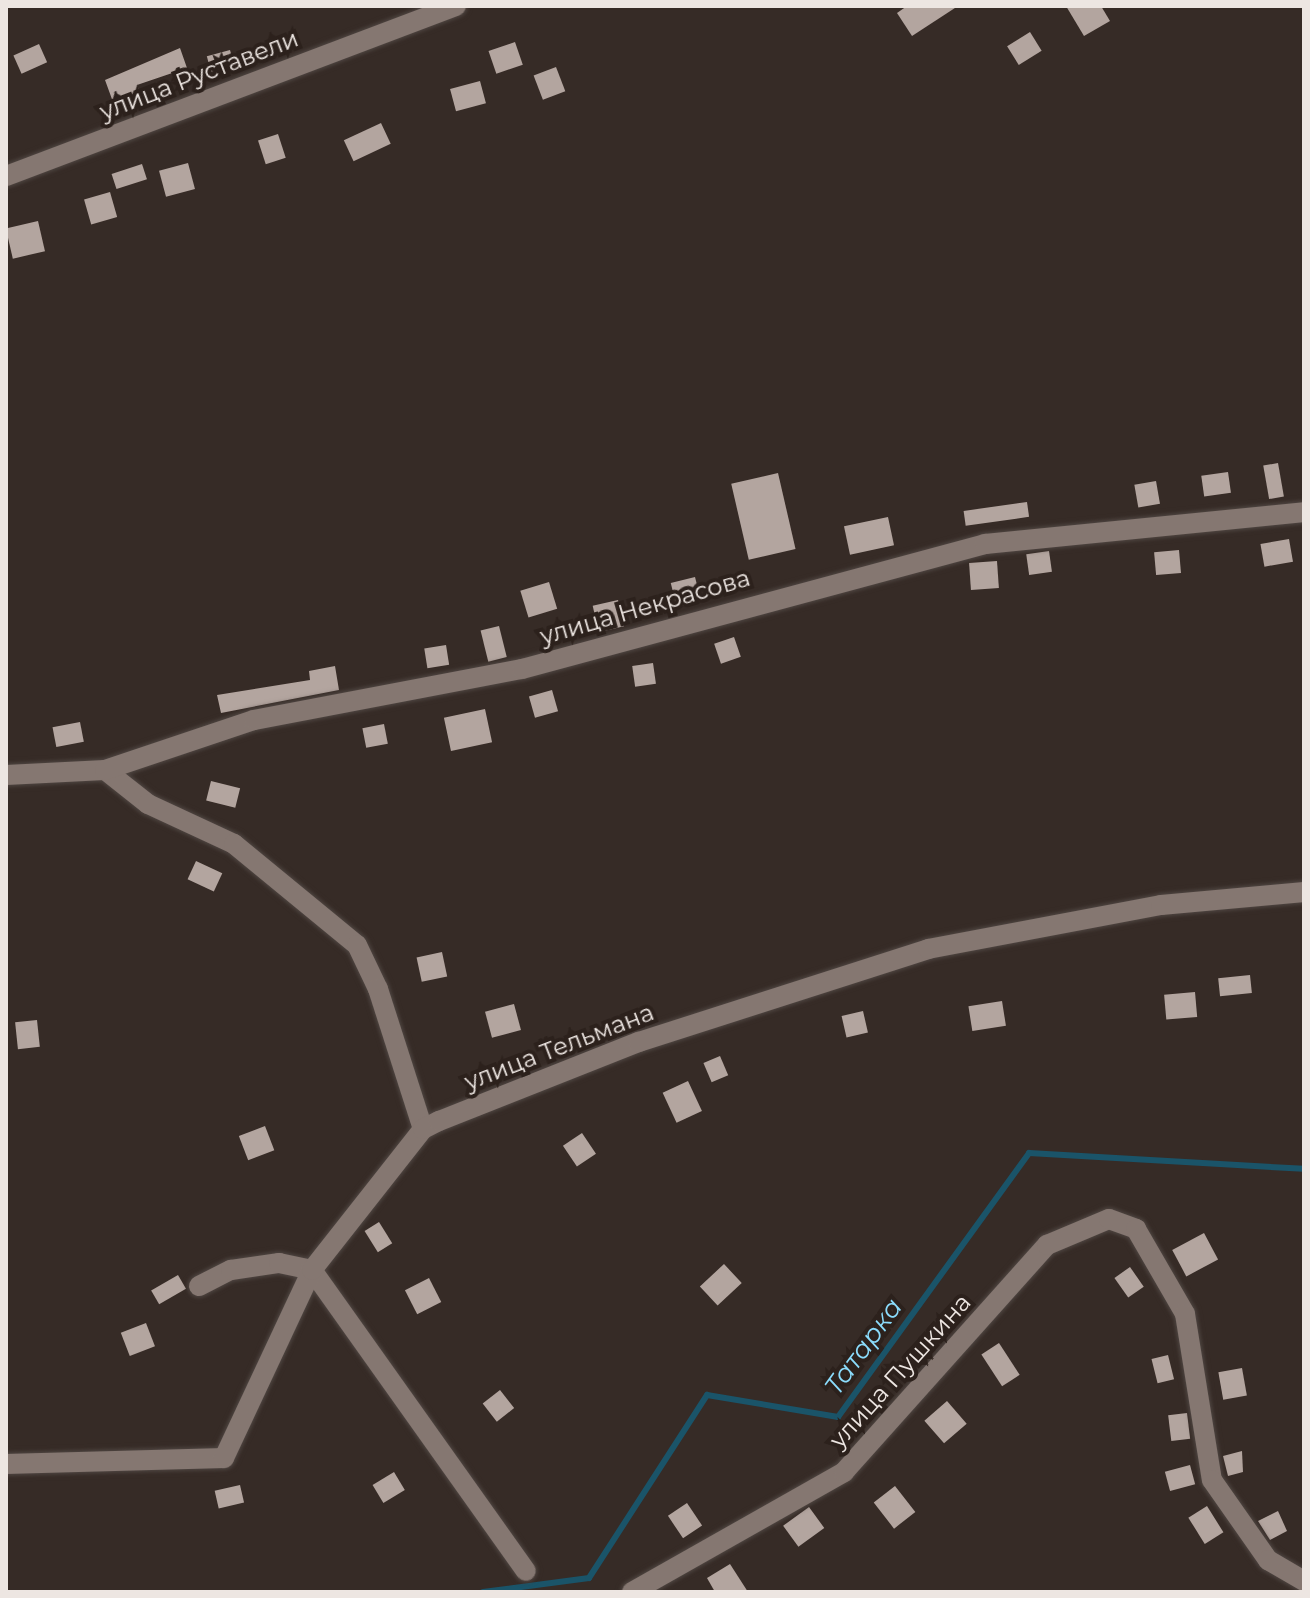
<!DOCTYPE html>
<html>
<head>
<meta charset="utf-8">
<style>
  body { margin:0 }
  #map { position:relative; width:1310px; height:1598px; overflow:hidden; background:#362b26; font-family:Montserrat,sans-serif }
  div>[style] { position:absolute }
  .stream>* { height:6px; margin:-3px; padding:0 3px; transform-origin:3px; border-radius:3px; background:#1a5469 }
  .building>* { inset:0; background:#b3a59f; transform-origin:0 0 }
  .roads { filter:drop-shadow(0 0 2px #4f4642) drop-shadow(0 0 2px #4f4642) }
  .minor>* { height:20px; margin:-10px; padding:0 10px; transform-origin:10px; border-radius:10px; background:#857771 }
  span { translate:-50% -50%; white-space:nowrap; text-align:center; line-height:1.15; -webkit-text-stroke:8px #2c211c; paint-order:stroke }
  .street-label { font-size:24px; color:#ede6e2 }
  .water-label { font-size:26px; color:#8bdcfc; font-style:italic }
  .frame { position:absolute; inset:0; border:8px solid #ede6e2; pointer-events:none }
</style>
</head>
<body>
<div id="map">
  <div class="stream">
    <div style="left:483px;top:1592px;width:107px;rotate:-7.5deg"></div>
    <div style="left:589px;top:1578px;width:218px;rotate:-57.2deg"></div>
    <div style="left:707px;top:1395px;width:133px;rotate:9.5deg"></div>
    <div style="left:838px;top:1417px;width:326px;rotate:-54.1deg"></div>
    <div style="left:1029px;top:1153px;width:275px;rotate:3.3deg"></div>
  </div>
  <div class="building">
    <div style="clip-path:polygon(907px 6px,958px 6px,912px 36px,897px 13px)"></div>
    <div style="clip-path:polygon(1066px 6px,1101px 6px,1110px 21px,1084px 36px)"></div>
    <div style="left:1030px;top:32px;width:22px;height:27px;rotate:58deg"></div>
    <div style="left:515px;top:42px;width:24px;height:28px;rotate:71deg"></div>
    <div style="left:39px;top:44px;width:20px;height:28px;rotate:66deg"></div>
    <div style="clip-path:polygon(180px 48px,187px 68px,137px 85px,140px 92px,113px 102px,105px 80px)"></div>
    <div style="left:230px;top:50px;width:16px;height:24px;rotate:75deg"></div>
    <div style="left:556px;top:67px;width:26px;height:24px;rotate:69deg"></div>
    <div style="left:480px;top:81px;width:23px;height:31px;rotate:75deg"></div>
    <div style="left:381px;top:123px;width:23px;height:41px;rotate:65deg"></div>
    <div style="left:278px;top:134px;width:25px;height:21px;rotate:72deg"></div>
    <div style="left:188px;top:163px;width:27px;height:30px;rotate:75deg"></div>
    <div style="left:142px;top:164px;width:16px;height:32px;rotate:72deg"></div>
    <div style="left:110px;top:192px;width:26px;height:27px;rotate:74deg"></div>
    <div style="left:38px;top:221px;width:31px;height:33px;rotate:77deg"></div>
    <div style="left:1278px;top:463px;width:34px;height:15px;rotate:80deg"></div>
    <div style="left:1228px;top:472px;width:21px;height:27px;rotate:82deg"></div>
    <div style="left:778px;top:473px;width:78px;height:48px;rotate:77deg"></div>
    <div style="left:1156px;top:481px;width:23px;height:22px;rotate:80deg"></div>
    <div style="left:1027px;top:502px;width:15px;height:64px;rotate:82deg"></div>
    <div style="left:888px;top:517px;width:29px;height:45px;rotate:78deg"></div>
    <div style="left:1289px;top:539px;width:23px;height:29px;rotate:80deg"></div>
    <div style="left:1179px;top:550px;width:23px;height:25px;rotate:85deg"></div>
    <div style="left:1049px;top:551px;width:21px;height:23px;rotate:82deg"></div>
    <div style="left:997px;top:561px;width:27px;height:28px;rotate:86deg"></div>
    <div style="left:695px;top:577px;width:25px;height:25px;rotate:76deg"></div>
    <div style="left:549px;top:582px;width:28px;height:30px;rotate:73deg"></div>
    <div style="left:618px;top:600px;width:27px;height:26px;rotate:77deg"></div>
    <div style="left:499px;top:626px;width:32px;height:19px;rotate:76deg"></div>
    <div style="left:734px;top:637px;width:21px;height:21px;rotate:71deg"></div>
    <div style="left:446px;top:645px;width:20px;height:22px;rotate:81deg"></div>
    <div style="left:653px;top:663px;width:21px;height:21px;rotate:82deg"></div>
    <div style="clip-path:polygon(335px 666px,339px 690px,221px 713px,217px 695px,310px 680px,309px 671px)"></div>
    <div style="left:552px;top:690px;width:22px;height:24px;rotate:74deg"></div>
    <div style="left:485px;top:709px;width:34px;height:42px;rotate:78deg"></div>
    <div style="left:80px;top:722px;width:20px;height:28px;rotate:79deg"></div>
    <div style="left:384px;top:724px;width:20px;height:22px;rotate:79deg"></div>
    <div style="left:211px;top:781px;width:30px;height:20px;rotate:14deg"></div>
    <div style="left:196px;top:861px;width:29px;height:20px;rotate:25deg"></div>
    <div style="left:442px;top:952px;width:25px;height:26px;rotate:78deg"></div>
    <div style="left:1250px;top:975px;width:18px;height:32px;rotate:84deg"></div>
    <div style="left:1195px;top:992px;width:25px;height:31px;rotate:85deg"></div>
    <div style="left:1002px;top:1001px;width:25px;height:34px;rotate:81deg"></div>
    <div style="left:514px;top:1004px;width:27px;height:30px;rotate:75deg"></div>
    <div style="left:863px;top:1011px;width:22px;height:22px;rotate:77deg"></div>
    <div style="left:37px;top:1020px;width:27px;height:22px;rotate:84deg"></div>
    <div style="left:720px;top:1056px;width:21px;height:18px;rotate:67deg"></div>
    <div style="left:688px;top:1081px;width:33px;height:28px;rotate:65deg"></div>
    <div style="left:265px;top:1126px;width:26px;height:28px;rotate:69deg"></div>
    <div style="left:582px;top:1133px;width:25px;height:23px;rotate:56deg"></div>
    <div style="left:379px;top:1222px;width:25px;height:17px;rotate:58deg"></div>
    <div style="left:1204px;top:1233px;width:30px;height:36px;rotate:62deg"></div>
    <div style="left:724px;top:1264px;width:26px;height:33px;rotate:47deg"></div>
    <div style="left:1130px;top:1267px;width:24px;height:19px;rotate:55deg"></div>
    <div style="left:178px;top:1275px;width:16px;height:31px;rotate:60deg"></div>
    <div style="left:429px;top:1278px;width:27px;height:27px;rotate:63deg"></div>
    <div style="left:146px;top:1323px;width:25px;height:27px;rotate:69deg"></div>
    <div style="left:999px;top:1343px;width:38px;height:21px;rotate:57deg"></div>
    <div style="left:1168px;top:1355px;width:25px;height:17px;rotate:76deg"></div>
    <div style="left:1242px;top:1368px;width:28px;height:24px;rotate:80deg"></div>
    <div style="left:500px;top:1390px;width:23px;height:22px;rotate:52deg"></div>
    <div style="left:947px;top:1401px;width:30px;height:30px;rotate:49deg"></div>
    <div style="left:1187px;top:1413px;width:26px;height:19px;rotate:83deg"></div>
    <div style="clip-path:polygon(1242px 1451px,1243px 1472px,1228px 1476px,1223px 1456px)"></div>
    <div style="left:1190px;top:1465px;width:20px;height:26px;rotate:75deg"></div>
    <div style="left:394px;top:1472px;width:21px;height:25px;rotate:59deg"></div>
    <div style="left:240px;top:1485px;width:18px;height:26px;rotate:77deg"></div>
    <div style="left:895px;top:1486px;width:33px;height:27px;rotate:52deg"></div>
    <div style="left:687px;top:1503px;width:27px;height:23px;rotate:56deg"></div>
    <div style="left:1207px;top:1506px;width:31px;height:22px;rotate:58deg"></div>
    <div style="left:809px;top:1507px;width:26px;height:32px;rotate:54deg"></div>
    <div style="clip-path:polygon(1278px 1511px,1287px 1531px,1270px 1540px,1258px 1521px)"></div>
    <div style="clip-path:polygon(730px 1564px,748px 1592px,715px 1592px,707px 1578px)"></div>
  </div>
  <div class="roads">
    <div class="minor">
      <div style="left:6px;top:176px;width:481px;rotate:-20.7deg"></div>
      <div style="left:105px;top:770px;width:55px;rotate:38.3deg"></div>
      <div style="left:148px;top:804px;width:95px;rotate:24.9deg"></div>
      <div style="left:234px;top:844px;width:159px;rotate:39.4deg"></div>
      <div style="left:357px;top:945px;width:49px;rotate:64.5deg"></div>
      <div style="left:378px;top:989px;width:147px;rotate:72.2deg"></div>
      <div style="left:6px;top:775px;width:99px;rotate:-2.9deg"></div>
      <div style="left:105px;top:770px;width:157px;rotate:-18.6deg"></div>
      <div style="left:254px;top:720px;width:273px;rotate:-10.8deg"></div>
      <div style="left:522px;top:669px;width:480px;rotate:-15.1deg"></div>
      <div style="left:985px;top:544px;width:321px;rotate:-5.7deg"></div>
      <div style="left:199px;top:1286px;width:36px;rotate:-27deg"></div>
      <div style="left:231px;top:1270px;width:49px;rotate:-8.3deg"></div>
      <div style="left:279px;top:1263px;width:34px;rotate:12deg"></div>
      <div style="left:312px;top:1270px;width:369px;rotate:54.6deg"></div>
      <div style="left:6px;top:1464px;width:218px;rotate:-1.6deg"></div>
      <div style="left:224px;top:1458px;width:208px;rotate:-64.9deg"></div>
      <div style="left:312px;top:1270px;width:179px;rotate:-51.8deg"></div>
      <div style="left:423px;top:1129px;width:18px;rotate:-27deg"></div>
      <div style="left:439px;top:1121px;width:215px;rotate:-21.6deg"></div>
      <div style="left:639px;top:1042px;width:304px;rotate:-17.8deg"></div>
      <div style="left:928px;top:949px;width:237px;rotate:-10.7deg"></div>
      <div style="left:1161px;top:905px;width:144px;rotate:-5.2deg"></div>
      <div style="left:632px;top:1592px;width:244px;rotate:-29.5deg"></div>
      <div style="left:844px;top:1472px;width:305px;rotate:-48.2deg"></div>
      <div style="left:1047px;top:1245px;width:67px;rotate:-22.8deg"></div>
      <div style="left:1109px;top:1219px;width:29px;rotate:20deg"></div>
      <div style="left:1136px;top:1229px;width:98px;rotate:60deg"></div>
      <div style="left:1185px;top:1314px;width:168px;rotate:80.8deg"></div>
      <div style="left:1212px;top:1480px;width:98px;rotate:55deg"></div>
      <div style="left:1268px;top:1560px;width:42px;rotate:30.3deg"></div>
    </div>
  </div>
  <div class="street-label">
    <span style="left:199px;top:75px;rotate:-21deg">улица Руставели</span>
    <span style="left:645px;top:607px;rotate:-16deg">улица Некрасова</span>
    <span style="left:559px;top:1047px;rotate:-21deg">улица Тельмана</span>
    <span style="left:900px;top:1371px;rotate:-48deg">улица Пушкина</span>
  </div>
  <div class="water-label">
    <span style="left:864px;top:1347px;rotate:-54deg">Татарка</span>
  </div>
  <div class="frame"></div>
</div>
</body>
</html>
